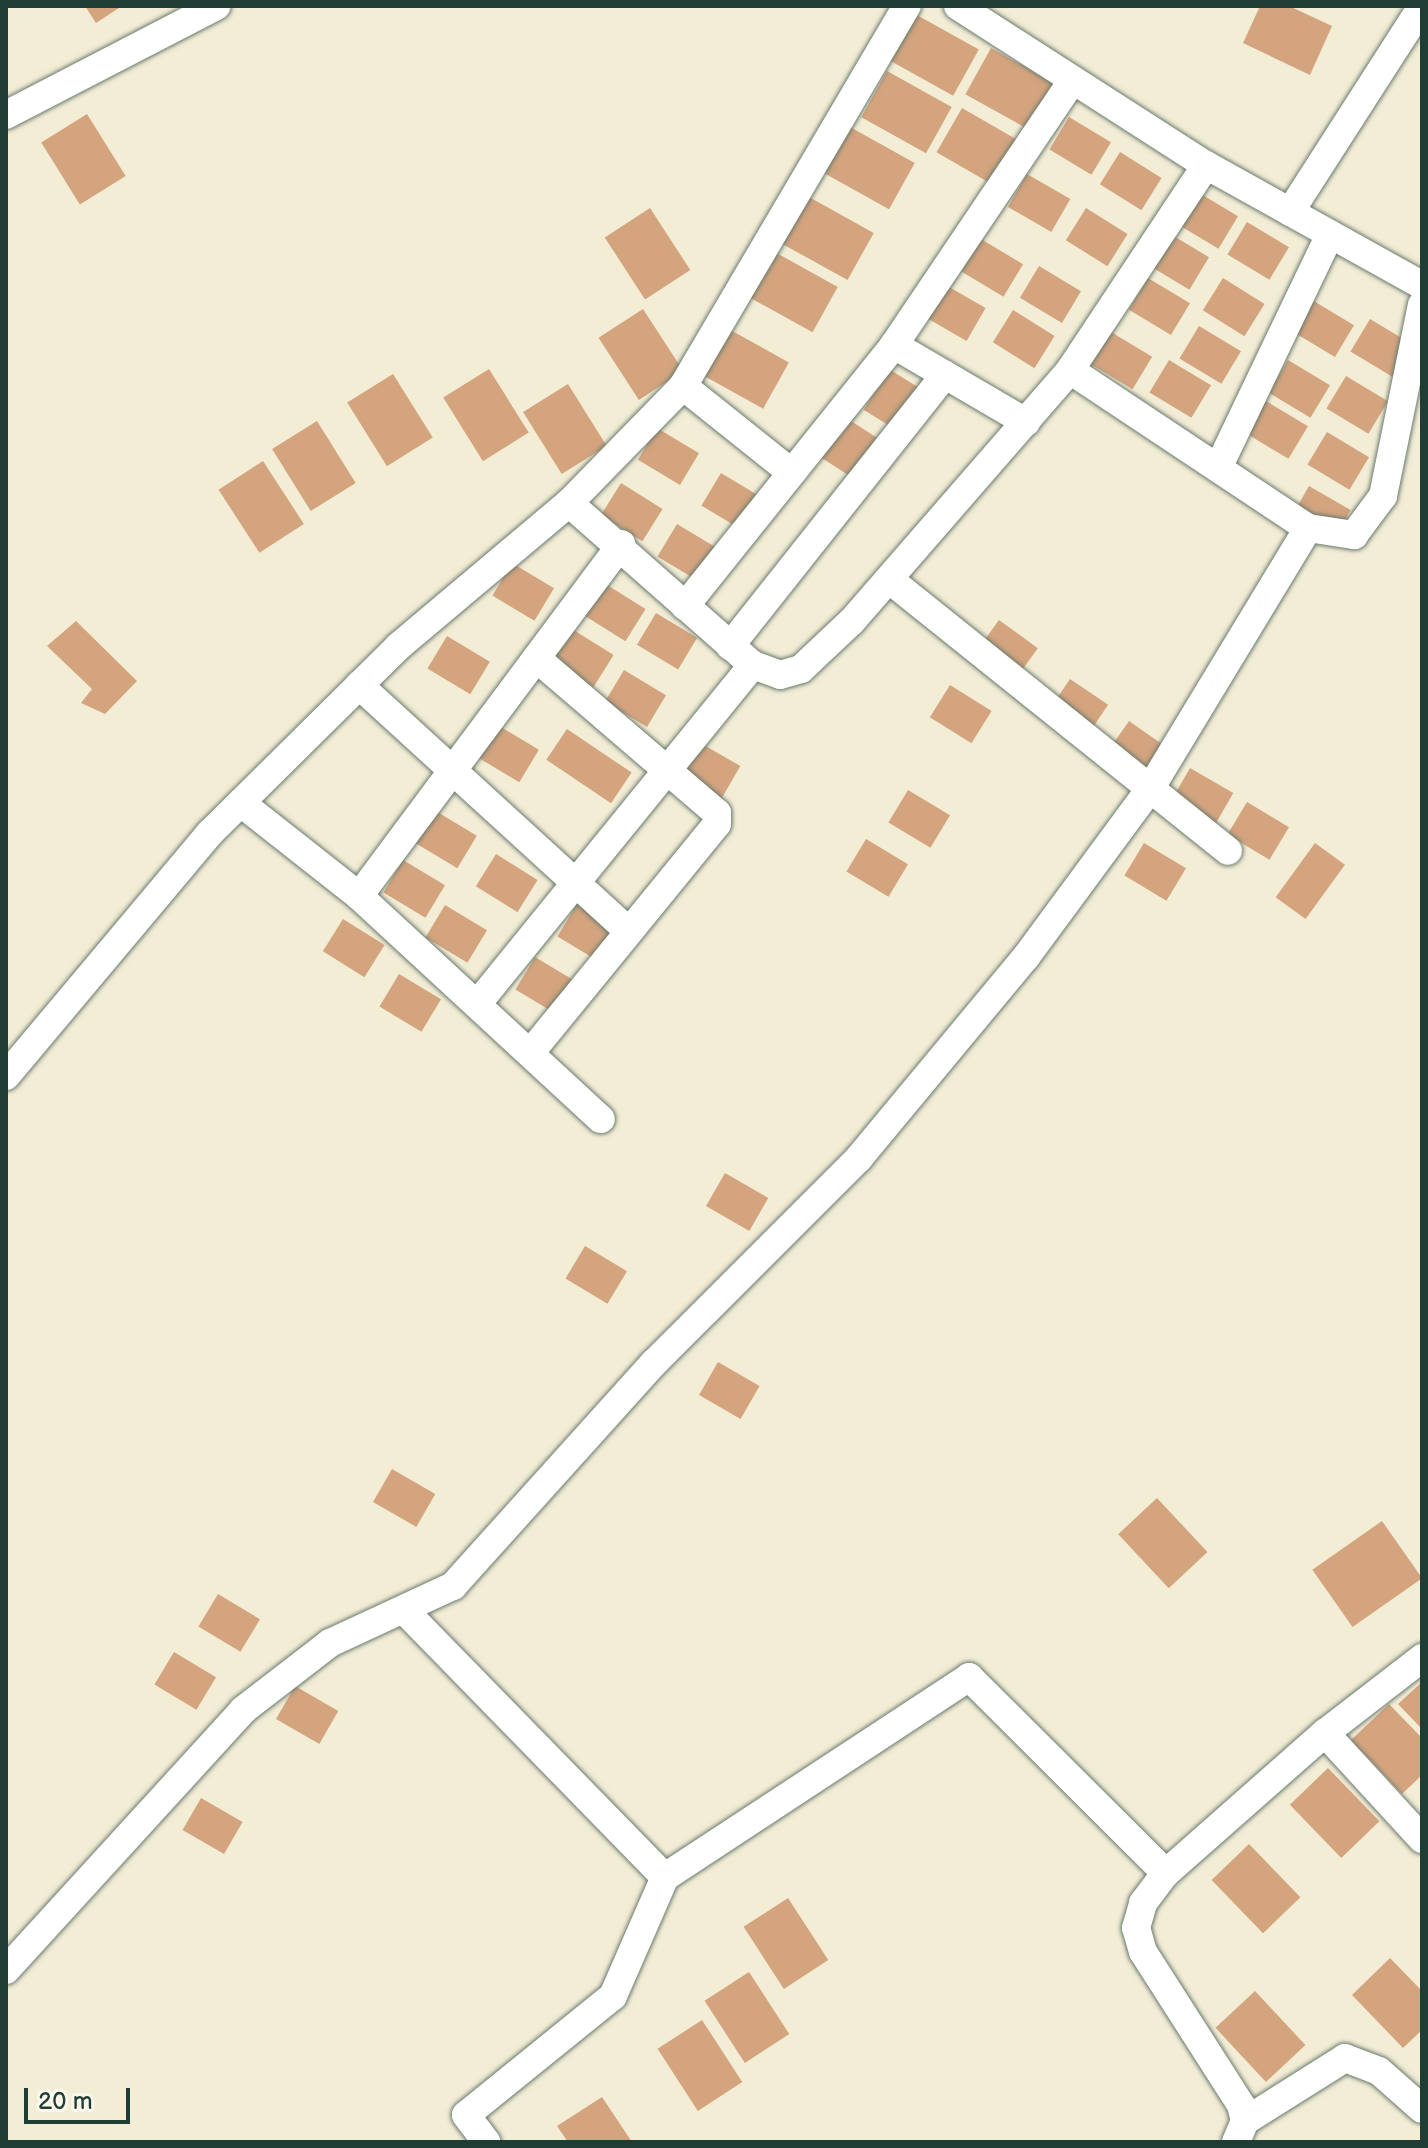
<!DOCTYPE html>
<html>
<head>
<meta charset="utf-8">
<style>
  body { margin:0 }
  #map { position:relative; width:1428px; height:2148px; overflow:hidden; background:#f3edd6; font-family:"Balsamiq Sans",sans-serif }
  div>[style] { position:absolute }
  .building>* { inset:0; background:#d4a47f; transform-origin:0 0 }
  .roads { filter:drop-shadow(0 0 2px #697b6d) drop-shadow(0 0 2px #697b6d) }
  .street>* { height:28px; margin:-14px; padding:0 14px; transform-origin:14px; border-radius:14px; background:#fff }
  span { translate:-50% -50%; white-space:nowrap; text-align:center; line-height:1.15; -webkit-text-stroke:6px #fbf7ec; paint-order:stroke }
  .frame { position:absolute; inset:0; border:8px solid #1f3d34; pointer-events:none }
  .scale { position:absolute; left:24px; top:2088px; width:106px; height:36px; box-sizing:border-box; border:4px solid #1f3d34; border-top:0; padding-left:10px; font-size:24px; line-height:28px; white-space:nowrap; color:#1f3d34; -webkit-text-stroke:6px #fbf7ec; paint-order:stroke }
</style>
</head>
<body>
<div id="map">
  <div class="building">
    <div style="clip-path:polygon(85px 6px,122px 6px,96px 23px)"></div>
    <div style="clip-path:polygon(1260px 6px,1289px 6px,1332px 26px,1310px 75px,1243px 43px)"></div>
    <div style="left:915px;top:14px;width:73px;height:53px;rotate:29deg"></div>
    <div style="left:991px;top:48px;width:73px;height:53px;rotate:29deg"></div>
    <div style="left:887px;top:71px;width:74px;height:53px;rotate:29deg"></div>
    <div style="left:962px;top:108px;width:70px;height:51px;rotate:30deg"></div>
    <div style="left:87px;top:114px;width:73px;height:54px;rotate:58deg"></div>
    <div style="left:1069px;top:117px;width:49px;height:38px;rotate:31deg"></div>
    <div style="left:850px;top:127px;width:74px;height:53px;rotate:29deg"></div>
    <div style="left:1120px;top:152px;width:49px;height:38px;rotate:32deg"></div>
    <div style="left:1027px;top:174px;width:50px;height:38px;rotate:30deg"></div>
    <div style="left:1196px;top:191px;width:49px;height:38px;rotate:31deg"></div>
    <div style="left:809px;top:197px;width:74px;height:54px;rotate:29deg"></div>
    <div style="left:650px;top:208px;width:74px;height:54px;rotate:57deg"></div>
    <div style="left:1086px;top:208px;width:49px;height:38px;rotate:32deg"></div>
    <div style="left:1247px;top:222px;width:49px;height:38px;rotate:31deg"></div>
    <div style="left:1167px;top:232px;width:49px;height:38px;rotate:31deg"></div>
    <div style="left:981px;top:239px;width:49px;height:38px;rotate:31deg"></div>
    <div style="left:773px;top:251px;width:74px;height:52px;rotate:29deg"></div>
    <div style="left:1039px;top:266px;width:49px;height:37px;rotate:31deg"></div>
    <div style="left:1148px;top:278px;width:49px;height:37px;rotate:31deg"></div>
    <div style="left:1223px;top:278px;width:49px;height:38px;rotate:32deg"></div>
    <div style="left:944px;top:284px;width:48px;height:38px;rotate:30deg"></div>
    <div style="left:1312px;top:300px;width:49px;height:37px;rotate:31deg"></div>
    <div style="left:643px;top:309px;width:74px;height:53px;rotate:57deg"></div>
    <div style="left:1013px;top:310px;width:49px;height:38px;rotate:32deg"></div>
    <div style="left:1370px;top:319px;width:49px;height:38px;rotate:31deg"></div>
    <div style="left:1199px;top:326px;width:49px;height:38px;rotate:31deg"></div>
    <div style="left:725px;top:327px;width:73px;height:53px;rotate:29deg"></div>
    <div style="left:1111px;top:332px;width:48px;height:38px;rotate:31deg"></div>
    <div style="left:1169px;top:360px;width:49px;height:38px;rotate:31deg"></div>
    <div style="left:1288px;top:360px;width:49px;height:38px;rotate:31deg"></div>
    <div style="left:489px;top:369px;width:75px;height:54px;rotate:58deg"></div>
    <div style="left:889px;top:369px;width:38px;height:48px;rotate:32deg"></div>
    <div style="left:393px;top:374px;width:75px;height:54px;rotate:58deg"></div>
    <div style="left:1346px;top:376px;width:49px;height:38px;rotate:31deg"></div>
    <div style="left:568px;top:384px;width:73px;height:53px;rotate:58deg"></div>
    <div style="left:1266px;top:401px;width:49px;height:38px;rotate:31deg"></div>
    <div style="left:845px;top:417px;width:38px;height:47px;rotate:33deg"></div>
    <div style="left:317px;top:421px;width:73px;height:53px;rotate:58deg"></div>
    <div style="left:657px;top:428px;width:49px;height:37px;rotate:31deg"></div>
    <div style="left:1327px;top:432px;width:49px;height:38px;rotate:31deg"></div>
    <div style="left:263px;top:461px;width:75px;height:53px;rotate:57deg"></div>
    <div style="left:721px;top:473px;width:49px;height:38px;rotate:31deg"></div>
    <div style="left:621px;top:483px;width:49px;height:38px;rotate:32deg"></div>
    <div style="left:1309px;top:486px;width:48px;height:27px;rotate:30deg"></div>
    <div style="left:677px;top:524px;width:49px;height:38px;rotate:31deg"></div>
    <div style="left:512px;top:563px;width:49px;height:38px;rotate:31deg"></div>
    <div style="left:604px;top:583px;width:49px;height:38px;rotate:32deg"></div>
    <div style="left:656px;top:613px;width:48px;height:37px;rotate:31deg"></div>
    <div style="left:999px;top:620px;width:48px;height:33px;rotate:36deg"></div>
    <div style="clip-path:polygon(76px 621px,137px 681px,105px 714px,81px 703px,92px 689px,47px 646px)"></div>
    <div style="left:572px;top:629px;width:49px;height:38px;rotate:32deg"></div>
    <div style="left:447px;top:636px;width:50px;height:38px;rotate:31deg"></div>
    <div style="left:624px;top:670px;width:49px;height:37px;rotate:31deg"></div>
    <div style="left:1070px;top:679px;width:46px;height:32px;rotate:34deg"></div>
    <div style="left:950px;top:685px;width:49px;height:38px;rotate:32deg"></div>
    <div style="left:1129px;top:721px;width:47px;height:35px;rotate:35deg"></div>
    <div style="left:496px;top:724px;width:50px;height:38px;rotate:31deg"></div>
    <div style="left:567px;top:729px;width:78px;height:37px;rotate:34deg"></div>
    <div style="left:697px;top:741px;width:50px;height:38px;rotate:30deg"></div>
    <div style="left:1190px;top:768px;width:50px;height:38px;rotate:30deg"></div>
    <div style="left:908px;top:790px;width:49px;height:38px;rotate:31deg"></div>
    <div style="left:1247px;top:802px;width:49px;height:38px;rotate:31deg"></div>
    <div style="left:434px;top:810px;width:50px;height:38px;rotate:31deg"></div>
    <div style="left:866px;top:839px;width:49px;height:38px;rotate:31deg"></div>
    <div style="left:1144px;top:843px;width:49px;height:38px;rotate:31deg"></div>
    <div style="left:1315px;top:843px;width:37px;height:67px;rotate:36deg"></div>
    <div style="left:496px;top:854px;width:49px;height:38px;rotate:32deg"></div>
    <div style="left:403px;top:860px;width:49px;height:38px;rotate:31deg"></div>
    <div style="left:577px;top:904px;width:49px;height:38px;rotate:31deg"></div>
    <div style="left:445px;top:905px;width:49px;height:38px;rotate:31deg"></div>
    <div style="left:343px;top:919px;width:49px;height:38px;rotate:32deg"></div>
    <div style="left:535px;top:957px;width:49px;height:38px;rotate:31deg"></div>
    <div style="left:399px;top:974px;width:49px;height:38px;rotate:31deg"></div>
    <div style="left:725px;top:1173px;width:50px;height:38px;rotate:30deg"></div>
    <div style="left:585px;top:1246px;width:49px;height:38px;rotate:31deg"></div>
    <div style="left:718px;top:1362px;width:48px;height:38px;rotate:30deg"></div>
    <div style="left:392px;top:1469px;width:50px;height:38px;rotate:30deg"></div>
    <div style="left:1157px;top:1498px;width:74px;height:53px;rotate:47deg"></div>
    <div style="left:1382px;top:1521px;width:70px;height:85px;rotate:55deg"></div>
    <div style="left:218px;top:1594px;width:49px;height:38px;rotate:31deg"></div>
    <div style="left:174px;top:1652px;width:49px;height:38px;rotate:31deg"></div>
    <div style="clip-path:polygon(1422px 1682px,1422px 1729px,1398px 1704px)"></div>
    <div style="left:295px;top:1686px;width:50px;height:38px;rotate:30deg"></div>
    <div style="clip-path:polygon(1389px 1704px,1422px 1738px,1422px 1775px,1402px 1794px,1351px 1740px)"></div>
    <div style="left:1328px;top:1768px;width:74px;height:53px;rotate:46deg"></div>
    <div style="left:201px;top:1798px;width:48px;height:37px;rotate:30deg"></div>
    <div style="left:1249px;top:1844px;width:74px;height:52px;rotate:46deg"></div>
    <div style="left:788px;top:1898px;width:74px;height:53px;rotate:57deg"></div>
    <div style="clip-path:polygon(1390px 1958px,1422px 1991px,1422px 2030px,1403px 2048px,1352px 1995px)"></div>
    <div style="left:749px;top:1972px;width:74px;height:53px;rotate:57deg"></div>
    <div style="left:1255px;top:1991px;width:74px;height:54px;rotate:47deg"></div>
    <div style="left:702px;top:2020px;width:74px;height:53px;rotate:57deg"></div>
    <div style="clip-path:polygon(602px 2097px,632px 2142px,568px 2142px,557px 2126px)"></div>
  </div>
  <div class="roads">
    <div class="street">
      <div style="left:958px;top:6px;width:295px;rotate:32.7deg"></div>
      <div style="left:1206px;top:165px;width:247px;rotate:29.1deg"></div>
      <div style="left:6px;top:115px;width:237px;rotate:-27.4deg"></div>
      <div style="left:1290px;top:212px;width:245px;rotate:-57.3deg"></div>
      <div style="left:894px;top:345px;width:153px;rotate:30.3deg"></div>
      <div style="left:1070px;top:370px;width:286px;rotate:33.6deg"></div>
      <div style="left:1308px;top:528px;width:47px;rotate:8.7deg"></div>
      <div style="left:1354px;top:535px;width:49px;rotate:-53.4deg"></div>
      <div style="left:1383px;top:496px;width:195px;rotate:-78.5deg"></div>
      <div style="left:683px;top:386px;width:139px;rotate:38.6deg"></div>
      <div style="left:1219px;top:466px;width:257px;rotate:-64.4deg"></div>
      <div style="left:569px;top:503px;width:245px;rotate:41.4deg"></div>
      <div style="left:753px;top:665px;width:29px;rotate:20deg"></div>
      <div style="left:780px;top:675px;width:22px;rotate:-16deg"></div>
      <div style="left:801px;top:669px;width:70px;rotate:-43.3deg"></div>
      <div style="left:852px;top:621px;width:332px;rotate:-49deg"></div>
      <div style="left:1070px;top:370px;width:246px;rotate:-56.4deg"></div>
      <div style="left:890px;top:580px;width:433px;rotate:38.7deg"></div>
      <div style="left:685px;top:606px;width:334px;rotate:-51.3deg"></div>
      <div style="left:894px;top:345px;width:316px;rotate:-56deg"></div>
      <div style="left:730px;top:646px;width:346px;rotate:-51.6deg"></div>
      <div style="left:359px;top:685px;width:365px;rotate:42.4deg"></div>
      <div style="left:241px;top:803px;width:150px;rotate:38.2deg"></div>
      <div style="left:359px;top:896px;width:329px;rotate:42.7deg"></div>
      <div style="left:359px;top:896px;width:439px;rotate:-53.3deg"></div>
      <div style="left:478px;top:1003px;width:436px;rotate:-50.9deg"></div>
      <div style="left:531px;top:1052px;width:294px;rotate:-50.8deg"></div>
      <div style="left:717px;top:824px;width:11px;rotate:-90deg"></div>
      <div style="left:717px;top:813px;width:238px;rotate:-139.4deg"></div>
      <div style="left:6px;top:1076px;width:316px;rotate:-50deg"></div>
      <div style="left:209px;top:834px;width:267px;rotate:-44.7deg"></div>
      <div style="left:399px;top:646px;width:222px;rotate:-40.1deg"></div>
      <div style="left:569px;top:503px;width:163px;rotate:-45.7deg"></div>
      <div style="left:683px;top:386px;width:441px;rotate:-59.5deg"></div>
      <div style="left:405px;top:1611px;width:372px;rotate:45.7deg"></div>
      <div style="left:665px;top:1877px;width:130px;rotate:113.6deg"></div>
      <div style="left:613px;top:1996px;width:189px;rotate:141deg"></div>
      <div style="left:466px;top:2115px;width:34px;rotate:53deg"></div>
      <div style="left:1325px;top:1733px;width:144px;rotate:47.5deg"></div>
      <div style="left:665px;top:1877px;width:364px;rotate:-33.3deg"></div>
      <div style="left:969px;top:1677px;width:278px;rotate:44.9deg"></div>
      <div style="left:6px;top:1970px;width:352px;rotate:-47.6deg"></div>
      <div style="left:243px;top:1710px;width:110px;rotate:-37.6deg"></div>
      <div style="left:330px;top:1643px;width:136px;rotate:-24.9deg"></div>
      <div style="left:453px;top:1586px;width:300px;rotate:-48deg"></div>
      <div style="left:654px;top:1363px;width:290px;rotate:-45deg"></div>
      <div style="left:859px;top:1158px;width:261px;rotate:-50.3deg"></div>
      <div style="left:1026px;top:957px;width:209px;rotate:-53.6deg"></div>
      <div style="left:1150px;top:789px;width:305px;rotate:-58.8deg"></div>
      <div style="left:1245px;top:2121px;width:118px;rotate:-32.2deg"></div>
      <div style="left:1345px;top:2058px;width:36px;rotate:21deg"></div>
      <div style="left:1379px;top:2071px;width:57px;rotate:41.5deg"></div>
      <div style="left:1236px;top:2142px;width:23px;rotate:-67deg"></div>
      <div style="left:1245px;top:2121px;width:16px;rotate:-104deg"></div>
      <div style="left:1241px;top:2105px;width:182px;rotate:-122.6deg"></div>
      <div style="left:1143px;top:1952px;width:25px;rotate:-106deg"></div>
      <div style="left:1136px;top:1928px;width:26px;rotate:-74deg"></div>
      <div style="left:1143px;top:1903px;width:38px;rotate:-53deg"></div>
      <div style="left:1166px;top:1873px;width:212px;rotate:-41.4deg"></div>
      <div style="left:1325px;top:1733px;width:123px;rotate:-37.7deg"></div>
    </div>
  </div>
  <div class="frame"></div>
  <div class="scale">20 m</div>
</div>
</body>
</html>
